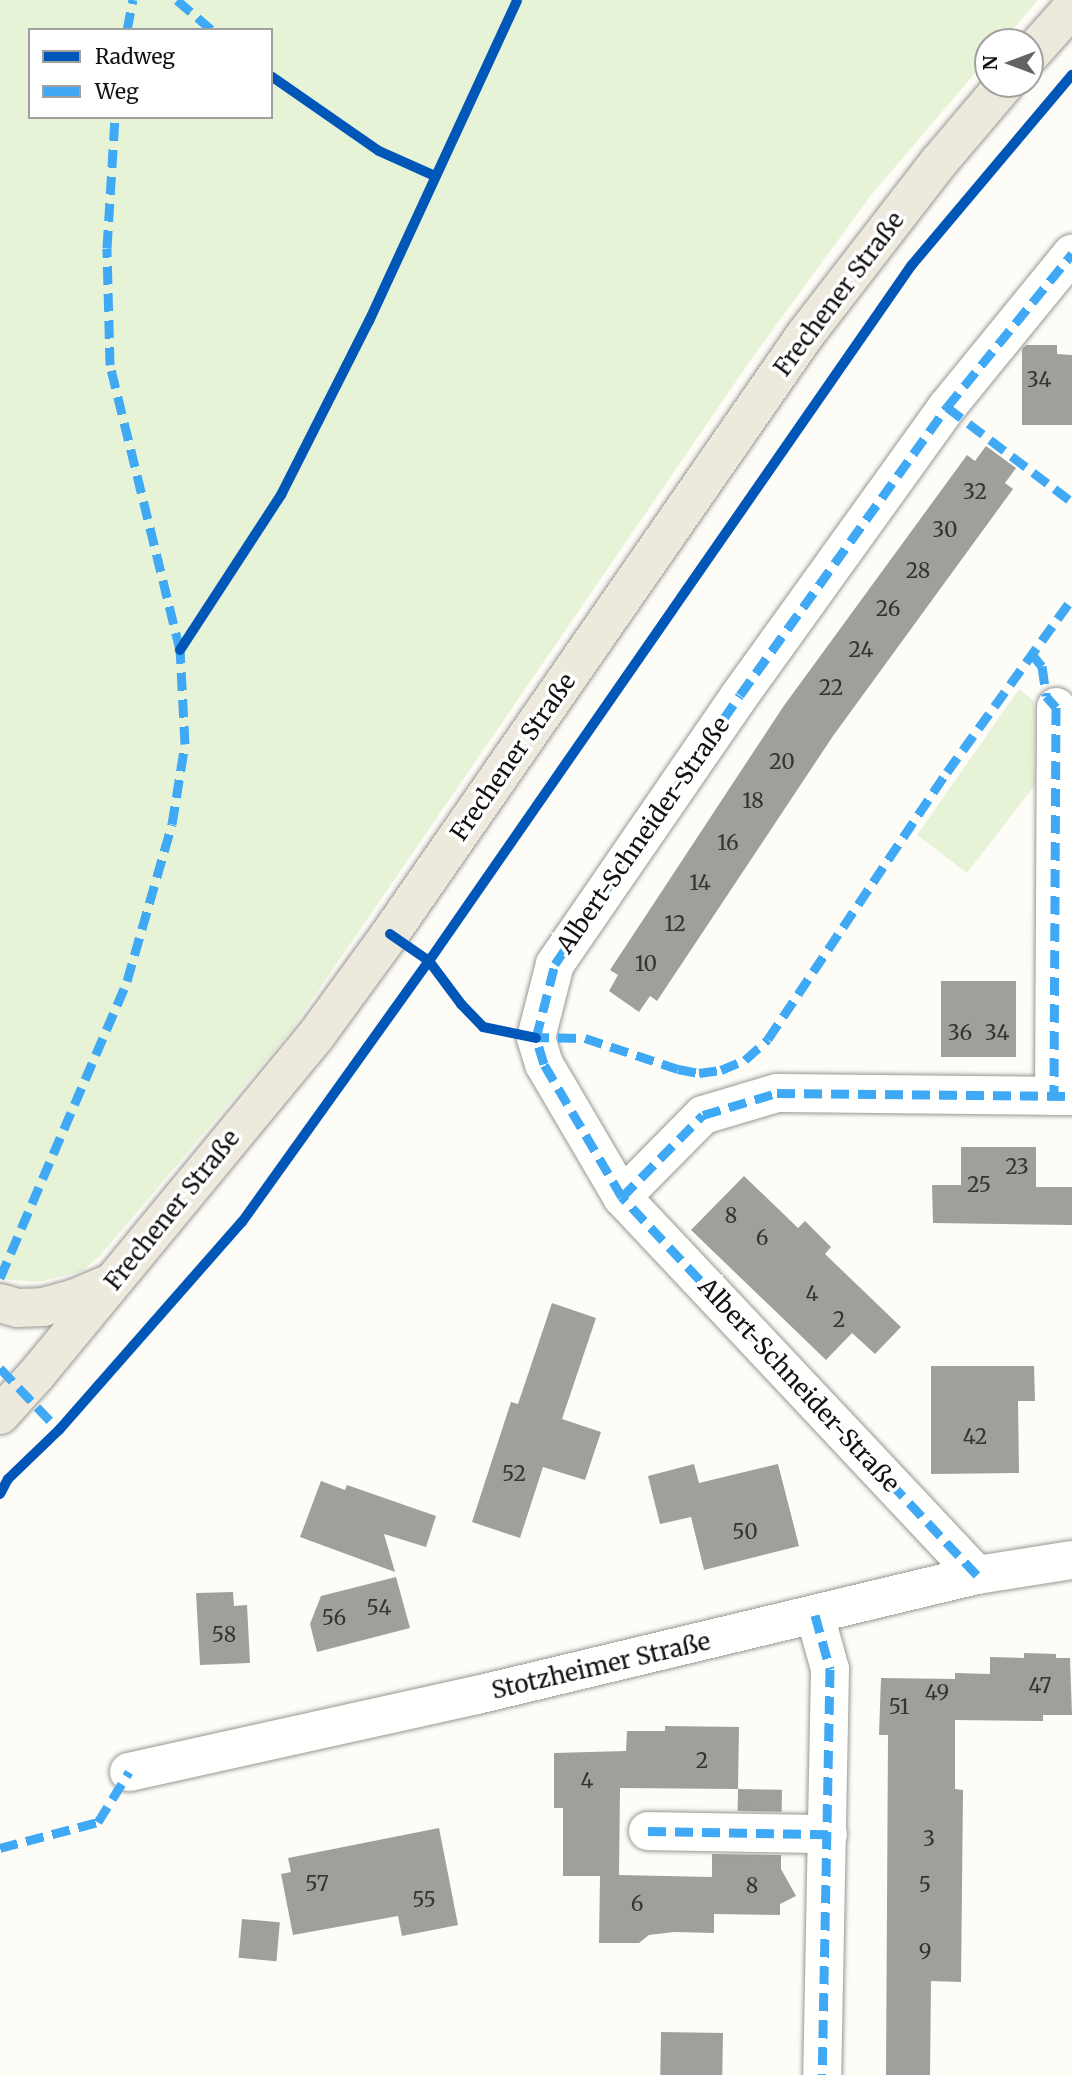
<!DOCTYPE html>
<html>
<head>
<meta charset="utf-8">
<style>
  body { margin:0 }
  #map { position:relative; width:1072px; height:2075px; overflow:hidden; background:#fdfcf7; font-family:Merriweather,serif }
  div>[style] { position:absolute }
  .green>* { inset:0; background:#e7f3d7 }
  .building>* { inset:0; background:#a19f9c; transform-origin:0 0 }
  .roads { filter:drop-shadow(0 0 2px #979795) drop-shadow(0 0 2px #979795) }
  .minor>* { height:38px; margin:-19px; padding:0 19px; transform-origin:19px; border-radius:19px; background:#fffffe }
  .major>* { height:38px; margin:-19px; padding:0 19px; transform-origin:19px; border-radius:19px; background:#ede9dc }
  .quiet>* { height:9px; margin-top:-4.5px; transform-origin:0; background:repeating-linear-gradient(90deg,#3fa9f5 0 18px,transparent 0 27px) }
  .cycleway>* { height:10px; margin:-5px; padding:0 5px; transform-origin:5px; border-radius:5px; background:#0057b8 }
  span { translate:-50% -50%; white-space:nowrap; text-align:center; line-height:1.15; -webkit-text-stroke:7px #fff; paint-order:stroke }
  .number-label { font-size:21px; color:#353434 }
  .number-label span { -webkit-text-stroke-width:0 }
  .street-label { font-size:24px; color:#111 }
  .legend { position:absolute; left:28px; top:28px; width:245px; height:91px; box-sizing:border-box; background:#fff; border:2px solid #a0a0a0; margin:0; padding:9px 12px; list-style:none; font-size:21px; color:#111 }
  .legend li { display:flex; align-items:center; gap:14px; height:35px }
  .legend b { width:35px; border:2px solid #a0a0a0 }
  .north { position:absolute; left:974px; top:28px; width:70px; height:70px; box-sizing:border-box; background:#fff; border:2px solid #a0a0a0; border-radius:50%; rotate:270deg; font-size:19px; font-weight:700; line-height:28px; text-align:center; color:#111 }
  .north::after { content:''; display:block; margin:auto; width:24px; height:32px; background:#646362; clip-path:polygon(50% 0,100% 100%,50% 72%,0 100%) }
</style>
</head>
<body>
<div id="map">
  <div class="green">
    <div style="clip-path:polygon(evenodd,0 0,1038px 0,1002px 42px,988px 42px,988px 58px,871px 195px,750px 361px,292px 1029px,100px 1256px,82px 1271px,39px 1282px,9px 1280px,0 1276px,0 0,30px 30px,271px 30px,271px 117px,30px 117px,30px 30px)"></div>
    <div style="clip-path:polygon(1019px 689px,1034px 701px,1035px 785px,967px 873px,917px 835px)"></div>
  </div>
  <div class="building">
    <div style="clip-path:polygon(1026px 345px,1057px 345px,1057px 354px,1072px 355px,1072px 425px,1022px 425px,1022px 349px)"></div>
    <div style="clip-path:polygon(986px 446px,1016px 468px,1005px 483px,1013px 489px,833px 736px,657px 1001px,650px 996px,639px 1012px,609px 991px,618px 975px,610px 970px,783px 707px,967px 455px,975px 461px)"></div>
    <div style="left:941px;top:981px;width:75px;height:76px"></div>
    <div style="clip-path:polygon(961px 1147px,1036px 1147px,1036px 1187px,1072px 1187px,1072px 1225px,933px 1223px,932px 1185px,961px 1185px)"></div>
    <div style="clip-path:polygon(744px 1176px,798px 1228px,805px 1221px,831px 1247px,825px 1254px,901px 1327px,875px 1354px,852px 1333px,826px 1360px,691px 1230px)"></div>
    <div style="clip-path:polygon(552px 1303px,596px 1318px,562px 1419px,601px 1432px,585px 1480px,543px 1467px,520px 1538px,472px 1522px,511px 1402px,518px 1404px)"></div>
    <div style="clip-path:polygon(931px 1366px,1034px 1366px,1035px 1401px,1018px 1401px,1019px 1473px,931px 1474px)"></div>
    <div style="clip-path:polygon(694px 1464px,699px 1483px,778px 1464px,799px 1546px,704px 1570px,691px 1517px,660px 1524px,648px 1476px)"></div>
    <div style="clip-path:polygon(321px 1481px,345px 1490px,347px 1485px,436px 1516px,426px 1547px,384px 1534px,395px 1572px,300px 1537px)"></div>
    <div style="clip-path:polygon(396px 1577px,410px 1628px,317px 1652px,310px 1624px,321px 1596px)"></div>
    <div style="clip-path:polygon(233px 1592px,234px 1606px,247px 1605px,250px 1663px,200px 1665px,196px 1593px)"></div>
    <div style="clip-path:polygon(1024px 1653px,1056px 1654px,1056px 1658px,1070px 1658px,1072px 1715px,1043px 1715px,1043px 1721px,955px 1720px,955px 1789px,963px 1790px,961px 1982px,931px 1981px,930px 2075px,886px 2075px,888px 1735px,879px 1735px,881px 1678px,955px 1679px,955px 1673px,990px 1674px,990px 1657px,1024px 1658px)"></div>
    <div style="clip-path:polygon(665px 1726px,739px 1727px,738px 1789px,620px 1788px,619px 1875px,712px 1877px,712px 1854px,781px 1855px,781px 1869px,796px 1896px,780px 1904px,780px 1915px,714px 1914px,714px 1933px,674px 1932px,649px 1935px,639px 1943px,599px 1943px,600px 1876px,563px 1876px,563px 1808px,554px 1808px,554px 1753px,626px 1751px,627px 1731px,665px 1731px)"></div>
    <div style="left:738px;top:1789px;width:44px;height:22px;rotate:1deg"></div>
    <div style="clip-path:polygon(439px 1828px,458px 1925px,402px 1936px,398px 1916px,293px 1935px,281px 1874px,291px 1872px,288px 1858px)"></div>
    <div style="left:242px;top:1919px;width:38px;height:39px;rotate:5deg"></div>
    <div style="left:661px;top:2032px;width:62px;height:43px;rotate:1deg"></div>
  </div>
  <div class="roads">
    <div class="minor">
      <div style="left:1054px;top:1096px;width:389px;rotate:-89.7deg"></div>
      <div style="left:622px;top:1197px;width:115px;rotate:-45.4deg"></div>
      <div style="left:703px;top:1115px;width:77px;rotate:-16.6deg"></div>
      <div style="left:777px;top:1093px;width:295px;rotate:0.6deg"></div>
      <div style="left:977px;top:1575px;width:519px;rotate:-133.2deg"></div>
      <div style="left:622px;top:1197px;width:154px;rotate:-120.4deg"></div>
      <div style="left:544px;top:1064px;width:27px;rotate:-107deg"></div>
      <div style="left:536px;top:1038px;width:76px;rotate:-75.6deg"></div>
      <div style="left:555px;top:964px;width:326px;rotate:-55.5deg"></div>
      <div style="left:740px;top:695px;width:355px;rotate:-54.3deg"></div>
      <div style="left:947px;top:407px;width:198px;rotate:-50.8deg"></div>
      <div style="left:815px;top:1615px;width:56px;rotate:74.5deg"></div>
      <div style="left:830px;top:1669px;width:406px;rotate:91.1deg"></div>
      <div style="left:129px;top:1772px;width:356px;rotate:-12.5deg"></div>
      <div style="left:477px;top:1695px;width:514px;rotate:-13.5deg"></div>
      <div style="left:977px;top:1575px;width:96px;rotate:-9deg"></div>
      <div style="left:648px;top:1831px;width:180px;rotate:1deg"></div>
    </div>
    <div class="major">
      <div style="left:1030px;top:55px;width:63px;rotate:-48.2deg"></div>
      <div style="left:0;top:1303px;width:19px;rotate:16deg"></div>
      <div style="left:18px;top:1308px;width:25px;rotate:-2deg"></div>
      <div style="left:43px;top:1307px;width:31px;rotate:-15deg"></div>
      <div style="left:73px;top:1299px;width:41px;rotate:-22.8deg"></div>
      <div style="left:0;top:1415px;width:55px;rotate:-47.9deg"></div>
      <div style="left:37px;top:1374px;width:437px;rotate:-50.5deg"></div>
      <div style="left:315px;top:1037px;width:127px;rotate:-53.9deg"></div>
      <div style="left:390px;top:934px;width:729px;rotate:-55.28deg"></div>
      <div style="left:805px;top:335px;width:217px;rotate:-52.3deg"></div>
      <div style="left:938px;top:163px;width:104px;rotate:-49.7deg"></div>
    </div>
  </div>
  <div class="quiet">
    <div style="left:177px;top:0;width:46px;rotate:40.6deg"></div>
    <div style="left:127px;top:30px;width:31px;rotate:-79deg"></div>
    <div style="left:947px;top:407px;width:157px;rotate:37.2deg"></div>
    <div style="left:1031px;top:653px;width:17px;rotate:50deg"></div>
    <div style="left:1042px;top:666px;width:30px;rotate:82deg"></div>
    <div style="left:1046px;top:696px;width:15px;rotate:48deg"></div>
    <div style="left:1056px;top:707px;width:389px;rotate:90.3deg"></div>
    <div style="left:531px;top:1037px;width:54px;rotate:1.1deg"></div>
    <div style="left:585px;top:1038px;width:98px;rotate:18.4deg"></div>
    <div style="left:678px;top:1069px;width:21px;rotate:11deg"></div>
    <div style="left:699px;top:1073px;width:22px;rotate:-8deg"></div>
    <div style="left:721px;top:1070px;width:26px;rotate:-23deg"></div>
    <div style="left:745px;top:1060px;width:31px;rotate:-42deg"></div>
    <div style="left:768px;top:1039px;width:321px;rotate:-56.2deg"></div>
    <div style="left:947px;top:772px;width:213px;rotate:-54.2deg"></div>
    <div style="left:622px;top:1197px;width:115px;rotate:-45.4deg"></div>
    <div style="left:703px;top:1115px;width:77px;rotate:-16.6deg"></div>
    <div style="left:777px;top:1093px;width:295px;rotate:0.6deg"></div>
    <div style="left:0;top:1278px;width:323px;rotate:-66.8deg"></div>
    <div style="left:127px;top:981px;width:163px;rotate:-74deg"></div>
    <div style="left:172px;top:824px;width:81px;rotate:-80.8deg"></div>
    <div style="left:185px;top:744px;width:94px;rotate:-93deg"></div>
    <div style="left:180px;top:650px;width:293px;rotate:-103.8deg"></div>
    <div style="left:110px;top:365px;width:117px;rotate:-91.5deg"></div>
    <div style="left:107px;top:248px;width:131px;rotate:-86.5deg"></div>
    <div style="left:0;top:1368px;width:86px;rotate:46.4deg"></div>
    <div style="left:977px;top:1575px;width:519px;rotate:-133.2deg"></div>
    <div style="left:622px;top:1197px;width:154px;rotate:-120.4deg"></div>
    <div style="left:544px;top:1064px;width:27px;rotate:-107deg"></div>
    <div style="left:536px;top:1038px;width:76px;rotate:-75.6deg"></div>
    <div style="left:555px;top:964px;width:326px;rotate:-55.5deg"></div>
    <div style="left:740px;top:695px;width:355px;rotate:-54.3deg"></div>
    <div style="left:947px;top:407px;width:198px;rotate:-50.8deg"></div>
    <div style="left:815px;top:1615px;width:56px;rotate:74.5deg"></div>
    <div style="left:830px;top:1669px;width:406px;rotate:91.1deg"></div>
    <div style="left:648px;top:1831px;width:180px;rotate:1deg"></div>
    <div style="left:0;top:1848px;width:101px;rotate:-14.9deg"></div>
    <div style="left:98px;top:1822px;width:59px;rotate:-58.2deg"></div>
  </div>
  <div class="cycleway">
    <div style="left:271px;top:76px;width:131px;rotate:34.8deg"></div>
    <div style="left:379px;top:151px;width:61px;rotate:24.1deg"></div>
    <div style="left:180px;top:650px;width:185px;rotate:-56.9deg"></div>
    <div style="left:281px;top:495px;width:195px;rotate:-63.2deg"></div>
    <div style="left:369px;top:321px;width:353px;rotate:-65.2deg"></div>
    <div style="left:390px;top:934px;width:47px;rotate:34.7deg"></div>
    <div style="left:429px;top:961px;width:54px;rotate:53.3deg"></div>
    <div style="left:461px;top:1004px;width:32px;rotate:46deg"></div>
    <div style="left:483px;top:1027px;width:54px;rotate:11.7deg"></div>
    <div style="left:0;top:1494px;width:17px;rotate:-62deg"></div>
    <div style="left:8px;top:1479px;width:71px;rotate:-43.9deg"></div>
    <div style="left:59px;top:1430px;width:277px;rotate:-48.7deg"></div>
    <div style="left:242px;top:1222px;width:321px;rotate:-54.4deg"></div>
    <div style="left:429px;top:961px;width:846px;rotate:-55.26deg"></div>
    <div style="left:911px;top:266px;width:250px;rotate:-49.9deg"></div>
  </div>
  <div class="number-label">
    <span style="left:1039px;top:380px">34</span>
    <span style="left:975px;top:492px">32</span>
    <span style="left:945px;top:530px">30</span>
    <span style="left:918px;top:571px">28</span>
    <span style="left:888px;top:609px">26</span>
    <span style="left:861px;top:650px">24</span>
    <span style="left:831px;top:688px">22</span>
    <span style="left:782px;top:762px">20</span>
    <span style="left:753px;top:801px">18</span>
    <span style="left:728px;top:843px">16</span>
    <span style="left:700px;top:883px">14</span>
    <span style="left:675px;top:924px">12</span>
    <span style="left:646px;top:964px">10</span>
    <span style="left:960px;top:1033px">36</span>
    <span style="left:997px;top:1033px">34</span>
    <span style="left:1017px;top:1167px">23</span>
    <span style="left:979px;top:1185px">25</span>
    <span style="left:731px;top:1216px">8</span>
    <span style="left:762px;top:1238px">6</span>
    <span style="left:812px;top:1294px">4</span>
    <span style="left:839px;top:1320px">2</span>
    <span style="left:975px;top:1437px">42</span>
    <span style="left:514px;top:1474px">52</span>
    <span style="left:745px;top:1532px">50</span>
    <span style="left:379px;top:1608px">54</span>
    <span style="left:334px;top:1618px">56</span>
    <span style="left:224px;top:1635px">58</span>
    <span style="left:1040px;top:1686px">47</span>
    <span style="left:937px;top:1693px">49</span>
    <span style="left:899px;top:1707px">51</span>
    <span style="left:702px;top:1761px">2</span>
    <span style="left:587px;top:1781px">4</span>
    <span style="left:929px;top:1839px">3</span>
    <span style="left:317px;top:1884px">57</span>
    <span style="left:925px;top:1885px">5</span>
    <span style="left:752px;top:1886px">8</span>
    <span style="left:424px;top:1900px">55</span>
    <span style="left:637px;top:1904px">6</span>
    <span style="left:925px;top:1952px">9</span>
  </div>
  <div class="street-label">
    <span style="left:839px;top:294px;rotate:-53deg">Frechener Straße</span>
    <span style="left:513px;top:757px;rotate:-55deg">Frechener Straße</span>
    <span style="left:643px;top:835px;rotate:-55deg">Albert-Schneider-Straße</span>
    <span style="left:172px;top:1210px;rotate:-51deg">Frechener Straße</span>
    <span style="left:799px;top:1385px;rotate:47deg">Albert-Schneider-Straße</span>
    <span style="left:601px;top:1666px;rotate:-13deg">Stotzheimer Straße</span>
  </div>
  <ul class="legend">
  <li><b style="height:9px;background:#0057b8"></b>Radweg</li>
  <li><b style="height:9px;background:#3fa9f5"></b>Weg</li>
  </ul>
  <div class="north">N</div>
</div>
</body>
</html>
